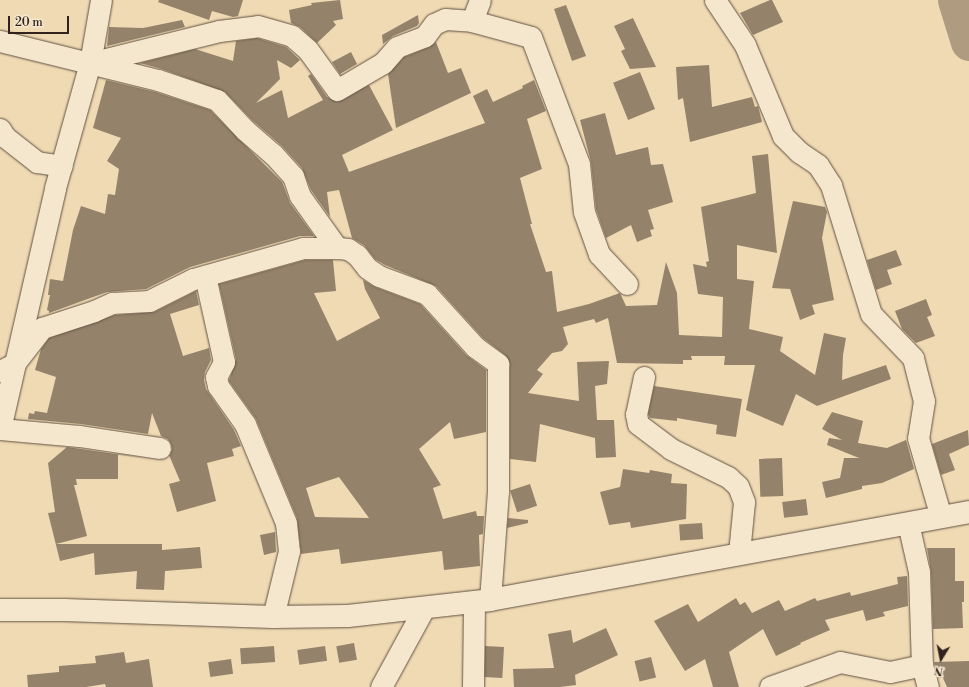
<!DOCTYPE html>
<html>
<head>
<meta charset="utf-8">
<style>
  body { margin:0 }
  #map { position:relative; width:969px; height:687px; overflow:hidden; background:#f0dab3; font-family:"Libre Bodoni",serif }
  div>[style] { position:absolute }
  .river>* { height:37px; margin:-18.5px; padding:0 18.5px; transform-origin:18.5px; border-radius:18.5px; background:#af9c80 }
  .building>* { inset:0; background:#94826b; transform-origin:0 0 }
  .roads { filter:drop-shadow(0 0 1px #615142) drop-shadow(0 0 1px #615142) }
  .minor>* { height:21px; margin:-10.5px; padding:0 10.5px; transform-origin:10.5px; border-radius:10.5px; background:#f5e7ce }
  .tertiary>* { height:22px; margin:-11px; padding:0 11px; transform-origin:11px; border-radius:11px; background:#f5e7ce }
  span { translate:-50% -50%; white-space:nowrap; text-align:center; line-height:1.15; -webkit-text-stroke:3px #f5e7ce; paint-order:stroke }
  .north { position:absolute; left:921px; top:639px; width:40px; height:40px; -webkit-text-stroke:3px #f5e7ce; paint-order:stroke; rotate:190deg; font-size:11px; font-weight:700; line-height:16px; text-align:center; color:#31231c }
  .north::after { content:''; display:block; margin:auto; width:14px; height:18px; background:#31231c; clip-path:polygon(50% 0,100% 100%,50% 72%,0 100%) }
  .scale { position:absolute; left:8px; top:16px; width:61px; height:18px; box-sizing:border-box; border:2px solid #31231c; border-top:0; padding-left:5px; font-size:12px; line-height:14px; white-space:nowrap; color:#31231c; -webkit-text-stroke:3px #f5e7ce; paint-order:stroke }
</style>
</head>
<body>
<div id="map">
  <div class="river">
    <div style="left:956px;top:0;width:44px;rotate:72.8deg"></div>
  </div>
  <div class="building">
    <div style="clip-path:polygon(159px 0,243px 0,238px 16px,233px 17px,212px 11px,209px 20px,158px 2px)"></div>
    <div style="clip-path:polygon(340px 0,343px 19px,333px 21px,336px 25px,317px 43px,300px 27px,291px 23px,289px 10px,312px 5px,311px 3px)"></div>
    <div style="clip-path:polygon(770px 0,772px 0,783px 22px,753px 35px,740px 13px)"></div>
    <div style="clip-path:polygon(566px 5px,586px 56px,572px 61px,554px 9px)"></div>
    <div style="clip-path:polygon(418px 15px,419px 23px,417px 26px,393px 36px,383px 44px,382px 35px)"></div>
    <div style="clip-path:polygon(633px 18px,656px 67px,630px 69px,621px 51px,625px 49px,614px 26px)"></div>
    <div style="clip-path:polygon(182px 20px,185px 27px,107px 46px,109px 27px,143px 28px)"></div>
    <div style="clip-path:polygon(257px 38px,286px 47px,300px 60px,291px 68px,277px 60px,280px 79px,256px 103px,282px 90px,288px 118px,323px 100px,308px 76px,311px 74px,327px 97px,337px 102px,369px 85px,393px 130px,342px 155px,349px 172px,485px 123px,473px 96px,487px 89px,493px 102px,523px 88px,522px 86px,534px 80px,546px 111px,527px 119px,542px 169px,520px 178px,532px 224px,530px 224px,546px 272px,552px 271px,557px 312px,589px 304px,620px 293px,626px 306px,657px 305px,666px 262px,677px 293px,679px 335px,722px 337px,723px 297px,698px 294px,693px 264px,707px 267px,706px 262px,709px 261px,701px 207px,756px 193px,752px 156px,768px 154px,777px 253px,737px 245px,737px 279px,754px 281px,749px 329px,783px 337px,780px 351px,815px 375px,824px 333px,846px 338px,843px 355px,842px 380px,886px 365px,891px 379px,817px 406px,796px 394px,783px 426px,746px 410px,755px 365px,724px 365px,725px 356px,691px 356px,692px 360px,683px 360px,683px 364px,617px 363px,608px 318px,596px 323px,594px 319px,563px 327px,568px 344px,562px 351px,552px 353px,537px 370px,543px 374px,528px 393px,579px 401px,577px 362px,609px 361px,607px 384px,595px 386px,597px 420px,614px 420px,616px 457px,596px 458px,595px 438px,540px 424px,536px 462px,510px 459px,510px 364px,505px 355px,483px 338px,436px 286px,385px 265px,375px 259px,364px 245px,352px 238px,339px 190px,327px 192px,330px 217px,311px 190px,302px 168px,282px 146px,253px 121px,225px 92px,162px 69px,140px 63px,195px 49px,233px 61px,236px 41px)"></div>
    <div style="clip-path:polygon(436px 42px,448px 73px,461px 68px,471px 93px,396px 128px,388px 74px,404px 57px,429px 47px)"></div>
    <div style="clip-path:polygon(351px 52px,357px 64px,340px 74px,332px 62px)"></div>
    <div style="clip-path:polygon(709px 65px,712px 107px,752px 97px,755px 107px,758px 106px,762px 122px,690px 142px,683px 98px,678px 100px,676px 67px)"></div>
    <div style="left:640px;top:72px;width:40px;height:29px;rotate:68deg"></div>
    <div style="clip-path:polygon(106px 80px,155px 92px,210px 110px,282px 182px,290px 203px,314px 236px,300px 236px,190px 267px,146px 289px,107px 292px,49px 313px,49px 311px,47px 310px,50px 295px,48px 295px,50px 279px,63px 281px,73px 230px,81px 206px,105px 214px,108px 194px,115px 195px,119px 169px,107px 161px,121px 138px,93px 128px)"></div>
    <div style="clip-path:polygon(605px 113px,616px 155px,648px 147px,651px 165px,663px 164px,673px 202px,648px 210px,654px 229px,650px 230px,652px 236px,637px 242px,631px 225px,606px 238px,596px 209px,591px 162px,580px 120px)"></div>
    <div style="clip-path:polygon(793px 201px,825px 207px,827px 212px,822px 238px,834px 300px,812px 305px,815px 314px,800px 320px,790px 289px,772px 288px)"></div>
    <div style="clip-path:polygon(896px 250px,902px 265px,887px 270px,892px 284px,876px 290px,867px 260px)"></div>
    <div style="clip-path:polygon(evenodd,305px 260px,333px 260px,336px 291px,314px 293px,337px 341px,380px 318px,365px 289px,363px 280px,375px 287px,420px 304px,466px 355px,486px 370px,486px 432px,454px 439px,450px 422px,419px 449px,441px 485px,433px 488px,443px 519px,476px 511px,477px 516px,484px 516px,483px 534px,479px 535px,480px 566px,444px 570px,442px 551px,341px 564px,339px 549px,301px 554px,297px 518px,256px 419px,229px 381px,236px 359px,219px 284px,305px 260px,339px 477px,369px 518px,315px 517px,306px 488px,339px 477px)"></div>
    <div style="clip-path:polygon(196px 291px,199px 305px,170px 314px,183px 356px,209px 348px,211px 360px,205px 372px,204px 380px,206px 389px,234px 430px,241px 446px,232px 449px,234px 456px,207px 463px,216px 501px,177px 512px,169px 484px,180px 481px,169px 455px,172px 450px,171px 444px,168px 439px,161px 436px,152px 413px,148px 434px,81px 424px,28px 419px,29px 413px,34px 414px,35px 411px,47px 413px,56px 377px,35px 370px,41px 349px,49px 338px,115px 315px,154px 312px)"></div>
    <div style="clip-path:polygon(926px 299px,932px 315px,927px 317px,935px 336px,916px 343px,902px 329px,895px 311px)"></div>
    <div style="clip-path:polygon(654px 386px,742px 399px,736px 437px,716px 434px,717px 425px,677px 418px,677px 421px,650px 418px,648px 414px)"></div>
    <div style="clip-path:polygon(832px 412px,863px 421px,858px 443px,887px 448px,906px 440px,914px 469px,882px 483px,862px 486px,862px 489px,826px 498px,822px 482px,840px 478px,844px 458px,859px 458px,827px 445px,829px 438px,842px 440px,822px 429px)"></div>
    <div style="clip-path:polygon(968px 430px,969px 445px,949px 454px,955px 470px,941px 475px,932px 444px)"></div>
    <div style="clip-path:polygon(67px 447px,143px 458px,118px 454px,118px 479px,76px 479px,77px 485px,74px 485px,87px 536px,56px 544px,162px 544px,162px 550px,200px 547px,202px 568px,165px 571px,164px 590px,136px 589px,137px 571px,95px 575px,94px 553px,60px 561px,48px 513px,55px 512px,48px 463px)"></div>
    <div style="left:782px;top:458px;width:38px;height:23px;rotate:88deg"></div>
    <div style="clip-path:polygon(623px 469px,649px 473px,650px 470px,672px 474px,671px 483px,687px 484px,686px 519px,631px 528px,630px 522px,609px 525px,600px 492px,620px 487px)"></div>
    <div style="left:530px;top:484px;width:23px;height:21px;rotate:72deg"></div>
    <div style="left:806px;top:499px;width:16px;height:24px;rotate:83deg"></div>
    <div style="clip-path:polygon(508px 518px,528px 520px,528px 523px,507px 528px)"></div>
    <div style="left:702px;top:523px;width:16px;height:23px;rotate:86deg"></div>
    <div style="clip-path:polygon(275px 532px,276px 552px,264px 555px,260px 535px)"></div>
    <div style="clip-path:polygon(927px 548px,955px 548px,955px 581px,964px 581px,964px 602px,962px 602px,963px 628px,933px 629px,931px 572px)"></div>
    <div style="clip-path:polygon(907px 576px,908px 606px,883px 612px,885px 616px,866px 621px,863px 610px,825px 620px,830px 630px,800px 643px,801px 644px,776px 656px,763px 629px,729px 652px,739px 687px,713px 687px,705px 659px,685px 671px,654px 621px,688px 604px,698px 622px,736px 598px,740px 605px,745px 602px,752px 613px,779px 600px,785px 611px,815px 598px,817px 601px,850px 592px,851px 596px,898px 584px,897px 577px)"></div>
    <div style="clip-path:polygon(606px 628px,618px 655px,575px 675px,576px 685px,560px 687px,514px 687px,513px 669px,554px 668px,548px 634px,571px 630px,573px 643px)"></div>
    <div style="left:354px;top:643px;width:17px;height:18px;rotate:80deg"></div>
    <div style="left:274px;top:646px;width:16px;height:34px;rotate:86deg"></div>
    <div style="left:325px;top:646px;width:15px;height:28px;rotate:82deg"></div>
    <div style="left:485px;top:646px;width:19px;height:31px;rotate:3deg"></div>
    <div style="clip-path:polygon(124px 652px,126px 663px,149px 659px,153px 687px,106px 687px,105px 684px,86px 687px,28px 687px,27px 675px,59px 672px,59px 666px,96px 663px,95px 656px)"></div>
    <div style="left:651px;top:657px;width:21px;height:17px;rotate:76deg"></div>
    <div style="left:231px;top:659px;width:15px;height:23px;rotate:82deg"></div>
    <div style="clip-path:polygon(969px 661px,969px 687px,947px 687px,943px 678px,938px 678px,934px 662px)"></div>
  </div>
  <div class="roads">
    <div class="minor">
      <div style="left:715px;top:0;width:54px;rotate:56.3deg"></div>
      <div style="left:745px;top:45px;width:99px;rotate:67.3deg"></div>
      <div style="left:783px;top:136px;width:23px;rotate:45deg"></div>
      <div style="left:799px;top:152px;width:23px;rotate:34deg"></div>
      <div style="left:818px;top:165px;width:24px;rotate:57deg"></div>
      <div style="left:831px;top:185px;width:135px;rotate:72.8deg"></div>
      <div style="left:871px;top:314px;width:61px;rotate:46.3deg"></div>
      <div style="left:913px;top:358px;width:44px;rotate:75.7deg"></div>
      <div style="left:924px;top:401px;width:37px;rotate:99deg"></div>
      <div style="left:918px;top:438px;width:82px;rotate:73.8deg"></div>
      <div style="left:472px;top:21px;width:22px;rotate:-69deg"></div>
      <div style="left:0;top:41px;width:163px;rotate:13.9deg"></div>
      <div style="left:158px;top:80px;width:62px;rotate:18.7deg"></div>
      <div style="left:217px;top:100px;width:41px;rotate:47deg"></div>
      <div style="left:245px;top:130px;width:37px;rotate:41deg"></div>
      <div style="left:273px;top:154px;width:30px;rotate:48deg"></div>
      <div style="left:293px;top:176px;width:21px;rotate:71deg"></div>
      <div style="left:300px;top:196px;width:64px;rotate:54.6deg"></div>
      <div style="left:90px;top:63px;width:133px;rotate:-13.9deg"></div>
      <div style="left:219px;top:31px;width:39px;rotate:-7deg"></div>
      <div style="left:258px;top:26px;width:35px;rotate:16deg"></div>
      <div style="left:292px;top:36px;width:21px;rotate:41deg"></div>
      <div style="left:308px;top:50px;width:49px;rotate:54.1deg"></div>
      <div style="left:337px;top:90px;width:53px;rotate:-30.4deg"></div>
      <div style="left:383px;top:63px;width:21px;rotate:-49deg"></div>
      <div style="left:397px;top:47px;width:30px;rotate:-21deg"></div>
      <div style="left:425px;top:36px;width:15px;rotate:-53deg"></div>
      <div style="left:434px;top:24px;width:12px;rotate:-24deg"></div>
      <div style="left:445px;top:19px;width:27px;rotate:4deg"></div>
      <div style="left:472px;top:21px;width:61px;rotate:15.2deg"></div>
      <div style="left:531px;top:37px;width:136px;rotate:69.3deg"></div>
      <div style="left:579px;top:164px;width:48px;rotate:84.1deg"></div>
      <div style="left:584px;top:212px;width:45px;rotate:70.3deg"></div>
      <div style="left:599px;top:254px;width:41px;rotate:47deg"></div>
      <div style="left:0;top:129px;width:9px;rotate:58deg"></div>
      <div style="left:5px;top:137px;width:41px;rotate:38deg"></div>
      <div style="left:37px;top:162px;width:25px;rotate:9deg"></div>
      <div style="left:205px;top:276px;width:88px;rotate:77.5deg"></div>
      <div style="left:224px;top:362px;width:17px;rotate:118deg"></div>
      <div style="left:216px;top:377px;width:9px;rotate:77deg"></div>
      <div style="left:218px;top:386px;width:47px;rotate:54.6deg"></div>
      <div style="left:245px;top:424px;width:107px;rotate:67.5deg"></div>
      <div style="left:286px;top:523px;width:28px;rotate:84deg"></div>
      <div style="left:289px;top:551px;width:68px;rotate:103.6deg"></div>
      <div style="left:0;top:371px;width:16px;rotate:-27deg"></div>
      <div style="left:14px;top:364px;width:46px;rotate:-52.1deg"></div>
      <div style="left:42px;top:328px;width:55px;rotate:-18.1deg"></div>
      <div style="left:94px;top:311px;width:20px;rotate:-24deg"></div>
      <div style="left:112px;top:303px;width:37px;rotate:-3deg"></div>
      <div style="left:149px;top:301px;width:49px;rotate:-26.6deg"></div>
      <div style="left:193px;top:279px;width:114px;rotate:-15.7deg"></div>
      <div style="left:303px;top:248px;width:36px"></div>
      <div style="left:339px;top:248px;width:9px;rotate:6deg"></div>
      <div style="left:348px;top:249px;width:11px;rotate:34deg"></div>
      <div style="left:357px;top:255px;width:16px;rotate:52deg"></div>
      <div style="left:367px;top:268px;width:14px;rotate:34deg"></div>
      <div style="left:379px;top:276px;width:51px;rotate:20.6deg"></div>
      <div style="left:427px;top:294px;width:72px;rotate:47.8deg"></div>
      <div style="left:475px;top:347px;width:29px;rotate:36deg"></div>
      <div style="left:498px;top:364px;width:127px;rotate:90deg"></div>
      <div style="left:498px;top:491px;width:109px;rotate:94.2deg"></div>
      <div style="left:644px;top:377px;width:38px;rotate:102deg"></div>
      <div style="left:636px;top:414px;width:10px;rotate:79deg"></div>
      <div style="left:638px;top:424px;width:41px;rotate:37.1deg"></div>
      <div style="left:671px;top:449px;width:64px;rotate:26.2deg"></div>
      <div style="left:728px;top:477px;width:13px;rotate:42deg"></div>
      <div style="left:738px;top:486px;width:17px;rotate:69deg"></div>
      <div style="left:744px;top:502px;width:51px;rotate:95.6deg"></div>
      <div style="left:0;top:429px;width:247px;rotate:-77.1deg"></div>
      <div style="left:55px;top:188px;width:130px;rotate:-74.4deg"></div>
      <div style="left:90px;top:63px;width:64px;rotate:-80.1deg"></div>
      <div style="left:0;top:429px;width:79px;rotate:5.1deg"></div>
      <div style="left:79px;top:436px;width:82px;rotate:8.4deg"></div>
      <div style="left:908px;top:523px;width:50px;rotate:77.3deg"></div>
      <div style="left:919px;top:572px;width:93px;rotate:88.2deg"></div>
      <div style="left:922px;top:665px;width:23px;rotate:75deg"></div>
      <div style="left:381px;top:687px;width:90px;rotate:-61.4deg"></div>
      <div style="left:473px;top:687px;width:85px;rotate:-89.3deg"></div>
      <div style="left:770px;top:687px;width:74px;rotate:-19.7deg"></div>
      <div style="left:840px;top:662px;width:51px;rotate:11.3deg"></div>
      <div style="left:890px;top:672px;width:33px;rotate:-12deg"></div>
    </div>
    <div class="tertiary">
      <div style="left:0;top:610px;width:64px"></div>
      <div style="left:64px;top:610px;width:209px;rotate:1.9deg"></div>
      <div style="left:273px;top:617px;width:75px;rotate:-0.8deg"></div>
      <div style="left:348px;top:616px;width:143px;rotate:-6.4deg"></div>
      <div style="left:490px;top:600px;width:487px;rotate:-10.4deg"></div>
    </div>
  </div>
  <div class="north">N</div>
  <div class="scale">20 m</div>
</div>
</body>
</html>
